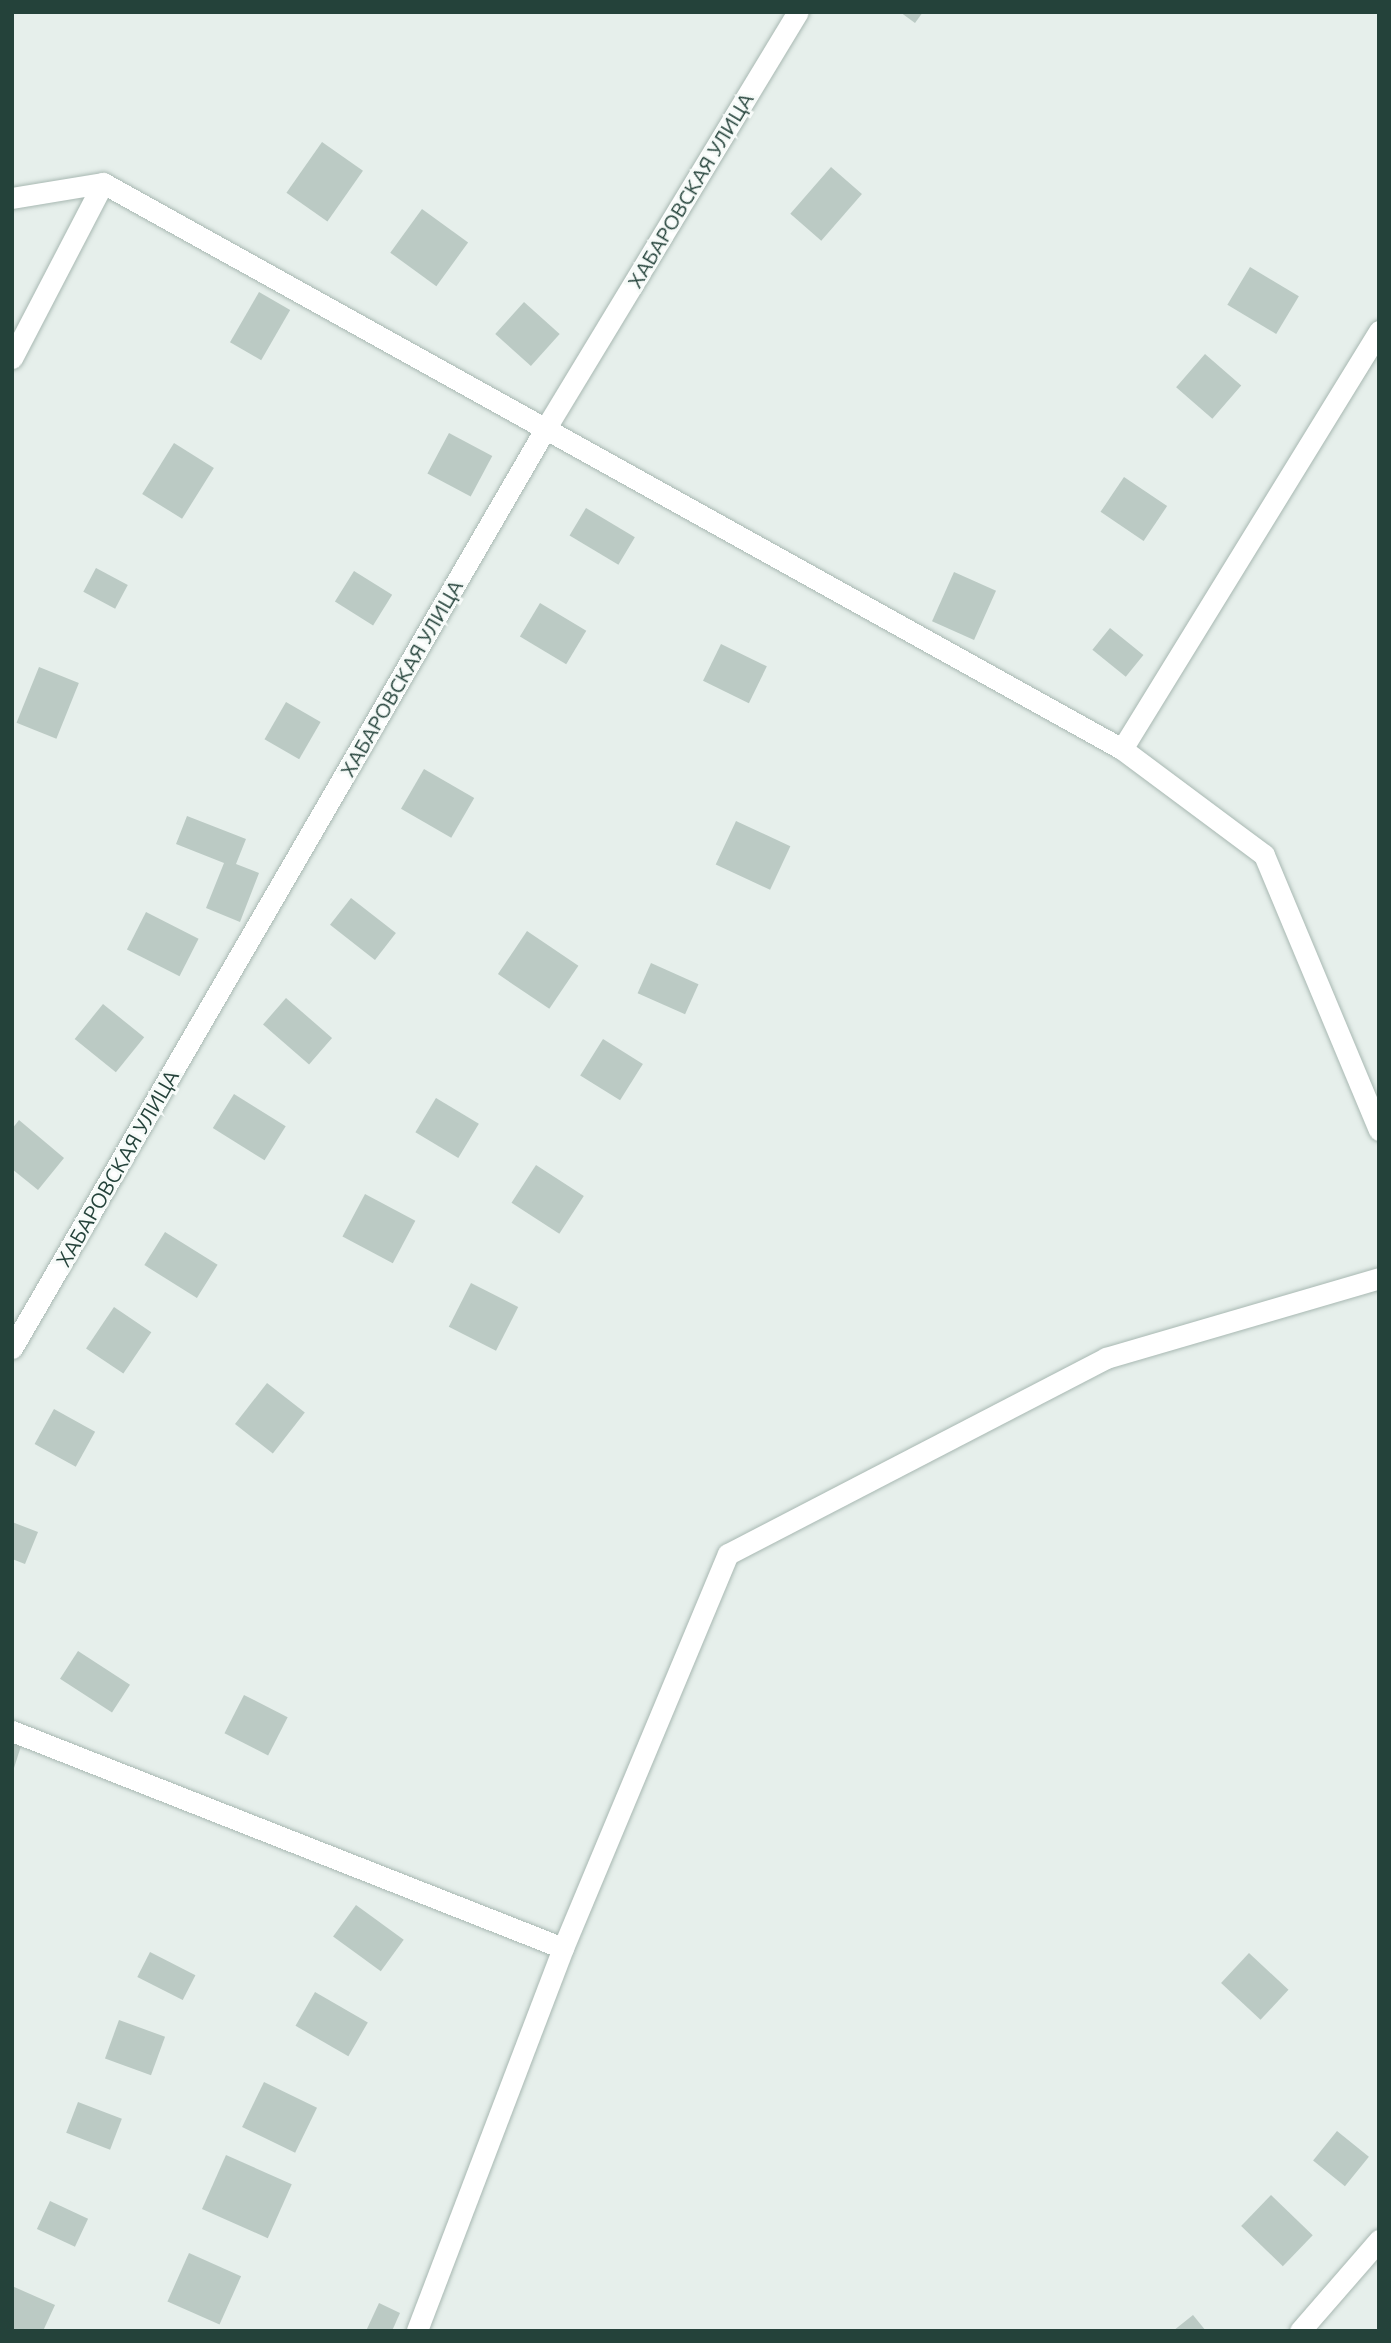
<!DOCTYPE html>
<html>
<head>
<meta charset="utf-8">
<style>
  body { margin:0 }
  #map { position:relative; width:1391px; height:2343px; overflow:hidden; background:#e6efeb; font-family:Ubuntu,sans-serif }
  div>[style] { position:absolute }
  .building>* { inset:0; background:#bbcac4; transform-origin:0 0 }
  .roads { filter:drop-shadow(0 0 2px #a8b8b2) drop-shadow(0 0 2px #a8b8b2) }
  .street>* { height:21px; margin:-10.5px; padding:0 10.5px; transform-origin:10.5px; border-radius:10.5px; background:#fff }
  span { translate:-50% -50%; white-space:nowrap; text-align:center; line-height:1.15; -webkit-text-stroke:6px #f7fbf9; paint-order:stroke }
  .street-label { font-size:21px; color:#24423a }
  .frame { position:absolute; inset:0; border:14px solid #24423a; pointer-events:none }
</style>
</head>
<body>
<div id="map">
  <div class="building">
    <div style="clip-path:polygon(900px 12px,923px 12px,915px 23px)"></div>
    <div style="left:322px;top:142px;width:50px;height:62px;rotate:35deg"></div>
    <div style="left:831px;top:167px;width:41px;height:62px;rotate:41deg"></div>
    <div style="left:422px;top:209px;width:57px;height:54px;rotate:36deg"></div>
    <div style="left:1250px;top:267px;width:57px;height:44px;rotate:31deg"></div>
    <div style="left:259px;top:292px;width:36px;height:58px;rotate:30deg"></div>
    <div style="left:524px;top:302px;width:48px;height:43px;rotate:42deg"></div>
    <div style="left:1205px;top:354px;width:48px;height:44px;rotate:41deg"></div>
    <div style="left:449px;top:433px;width:49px;height:46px;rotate:28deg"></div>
    <div style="left:174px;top:443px;width:47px;height:60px;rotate:32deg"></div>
    <div style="left:1124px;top:477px;width:52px;height:42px;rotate:34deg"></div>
    <div style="left:586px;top:508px;width:57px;height:32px;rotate:31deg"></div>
    <div style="left:96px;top:568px;width:36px;height:27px;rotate:28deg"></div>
    <div style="left:354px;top:571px;width:45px;height:36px;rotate:32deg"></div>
    <div style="left:954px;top:572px;width:46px;height:54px;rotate:24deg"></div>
    <div style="left:540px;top:603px;width:54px;height:39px;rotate:31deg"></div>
    <div style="left:1110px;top:628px;width:43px;height:28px;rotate:39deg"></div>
    <div style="left:721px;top:644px;width:51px;height:41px;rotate:26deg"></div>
    <div style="left:39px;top:667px;width:43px;height:60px;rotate:22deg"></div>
    <div style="left:286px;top:702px;width:40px;height:43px;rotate:30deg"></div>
    <div style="left:424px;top:769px;width:58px;height:46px;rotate:30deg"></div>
    <div style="clip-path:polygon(187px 816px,246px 839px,236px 864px,259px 873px,240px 922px,206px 908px,224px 863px,176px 844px)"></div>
    <div style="left:736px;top:821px;width:60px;height:48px;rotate:25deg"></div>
    <div style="left:351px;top:898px;width:57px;height:34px;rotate:38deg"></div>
    <div style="left:146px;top:912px;width:59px;height:42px;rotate:27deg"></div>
    <div style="left:527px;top:931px;width:62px;height:52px;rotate:34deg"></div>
    <div style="left:651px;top:963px;width:52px;height:33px;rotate:24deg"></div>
    <div style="left:286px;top:998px;width:61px;height:35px;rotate:41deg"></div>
    <div style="left:103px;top:1004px;width:53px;height:45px;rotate:39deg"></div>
    <div style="left:603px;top:1039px;width:47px;height:43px;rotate:32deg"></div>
    <div style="left:234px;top:1094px;width:61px;height:40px;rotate:32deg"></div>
    <div style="left:436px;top:1098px;width:50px;height:40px;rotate:31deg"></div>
    <div style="clip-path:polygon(19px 1120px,64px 1158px,38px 1190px,12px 1169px,12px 1129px)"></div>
    <div style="left:536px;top:1165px;width:57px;height:45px;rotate:33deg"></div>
    <div style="left:365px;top:1194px;width:57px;height:48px;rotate:28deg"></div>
    <div style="left:165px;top:1232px;width:62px;height:39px;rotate:32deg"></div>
    <div style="left:471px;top:1283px;width:53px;height:49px;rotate:27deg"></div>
    <div style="left:114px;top:1307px;width:45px;height:50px;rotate:34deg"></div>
    <div style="left:267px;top:1383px;width:48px;height:52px;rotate:38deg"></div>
    <div style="left:54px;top:1409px;width:47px;height:40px;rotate:29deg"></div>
    <div style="clip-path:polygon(12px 1522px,38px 1532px,25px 1564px,12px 1559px)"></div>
    <div style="left:78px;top:1651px;width:62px;height:33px;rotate:33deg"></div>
    <div style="left:244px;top:1695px;width:49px;height:43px;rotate:27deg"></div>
    <div style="clip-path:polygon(12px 1739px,22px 1743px,13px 1771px,12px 1771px)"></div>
    <div style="left:356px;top:1905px;width:59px;height:39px;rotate:36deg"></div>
    <div style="left:150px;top:1952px;width:51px;height:28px;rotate:27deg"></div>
    <div style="left:1249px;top:1953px;width:54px;height:41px;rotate:43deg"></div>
    <div style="left:315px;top:1992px;width:61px;height:39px;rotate:30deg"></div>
    <div style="left:119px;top:2020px;width:49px;height:41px;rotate:20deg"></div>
    <div style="left:264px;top:2082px;width:59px;height:50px;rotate:26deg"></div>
    <div style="left:78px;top:2102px;width:47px;height:33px;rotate:21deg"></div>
    <div style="left:1337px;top:2131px;width:41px;height:38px;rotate:39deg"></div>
    <div style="left:226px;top:2155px;width:72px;height:59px;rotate:24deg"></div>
    <div style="left:1271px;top:2195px;width:58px;height:43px;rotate:44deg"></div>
    <div style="left:50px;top:2201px;width:42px;height:31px;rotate:25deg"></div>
    <div style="left:189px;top:2253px;width:57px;height:53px;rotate:24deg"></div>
    <div style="clip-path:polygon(12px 2286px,55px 2305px,43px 2331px,12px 2331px)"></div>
    <div style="clip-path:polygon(379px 2303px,400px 2313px,392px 2331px,366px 2331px)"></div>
    <div style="clip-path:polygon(1193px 2315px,1206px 2331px,1173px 2331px)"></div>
  </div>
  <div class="roads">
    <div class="street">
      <div style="left:12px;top:198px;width:92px;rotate:-9.4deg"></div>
      <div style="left:103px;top:183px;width:1166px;rotate:29.05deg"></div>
      <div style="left:1122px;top:749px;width:177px;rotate:36.7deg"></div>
      <div style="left:1264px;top:855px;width:298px;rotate:67.3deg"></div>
      <div style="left:12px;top:358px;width:197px;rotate:-62.5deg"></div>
      <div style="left:1122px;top:749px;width:491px;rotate:-58.4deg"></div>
      <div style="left:12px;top:1348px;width:1060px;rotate:-59.88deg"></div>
      <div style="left:544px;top:431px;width:490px;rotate:-58.8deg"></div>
      <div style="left:12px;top:1731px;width:592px;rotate:21.5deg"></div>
      <div style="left:563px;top:1948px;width:410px;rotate:110.9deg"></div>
      <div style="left:563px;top:1948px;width:427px;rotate:-67.3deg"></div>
      <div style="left:728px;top:1554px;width:426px;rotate:-27.4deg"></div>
      <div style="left:1106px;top:1358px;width:284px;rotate:-16.3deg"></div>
      <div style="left:1300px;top:2331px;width:121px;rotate:-49deg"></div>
    </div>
  </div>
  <div class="street-label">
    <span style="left:690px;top:190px;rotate:-59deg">ХАБАРОВСКАЯ УЛИЦА</span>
    <span style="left:401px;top:678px;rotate:-60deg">ХАБАРОВСКАЯ УЛИЦА</span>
    <span style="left:117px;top:1168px;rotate:-60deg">ХАБАРОВСКАЯ УЛИЦА</span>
  </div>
  <div class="frame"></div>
</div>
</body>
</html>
